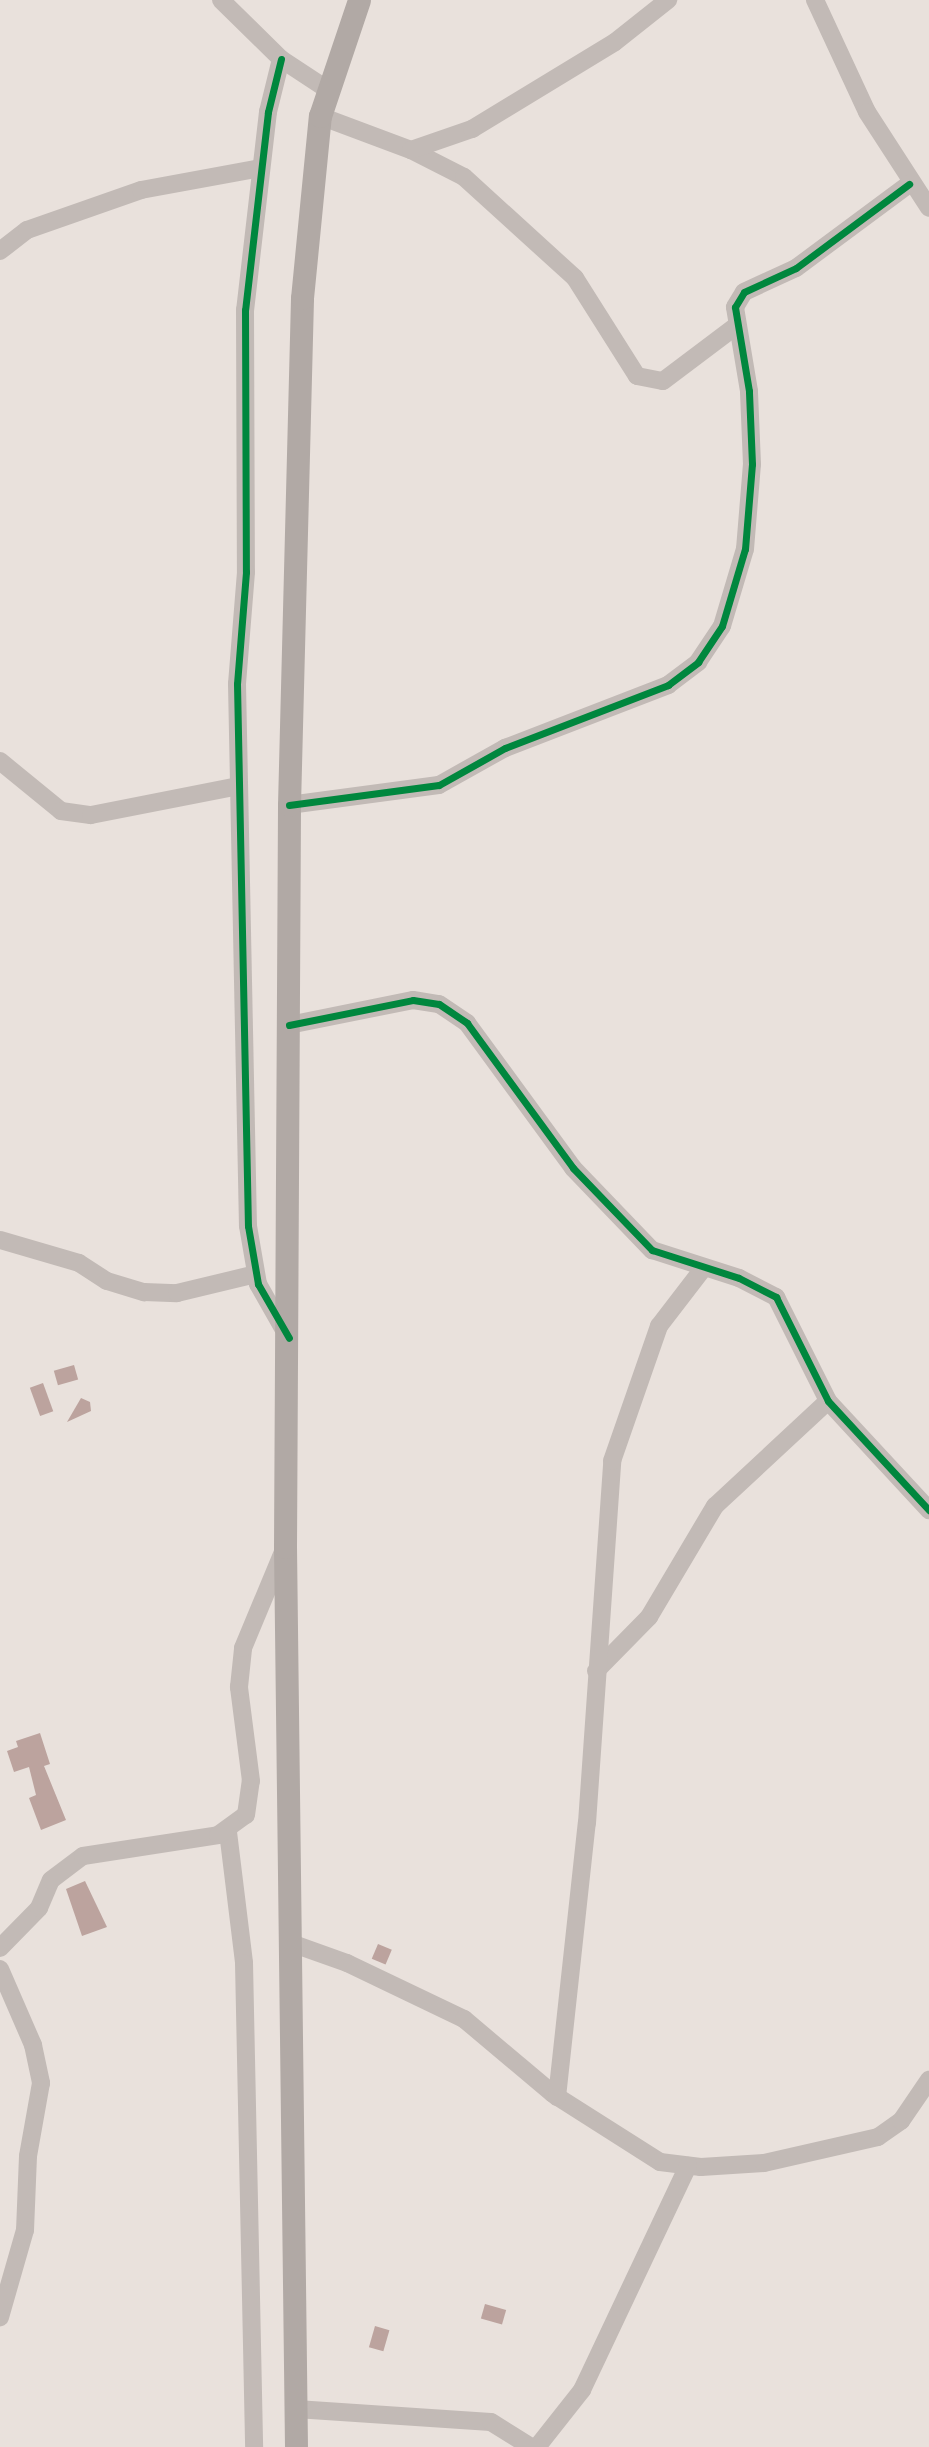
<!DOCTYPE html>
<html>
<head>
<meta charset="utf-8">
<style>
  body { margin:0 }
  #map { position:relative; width:929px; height:2447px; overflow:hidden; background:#e9e1dc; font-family:"Work Sans",sans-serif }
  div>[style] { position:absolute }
  .building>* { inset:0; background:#bca39e; transform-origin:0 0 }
  .minor>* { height:18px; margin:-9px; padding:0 9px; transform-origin:9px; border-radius:9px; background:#c2bab6 }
  .major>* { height:23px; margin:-11.5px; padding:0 11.5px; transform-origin:11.5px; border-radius:11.5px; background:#b1a9a5 }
  .cycleway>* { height:7px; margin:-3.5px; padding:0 3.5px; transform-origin:3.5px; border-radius:3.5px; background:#00873e }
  span { translate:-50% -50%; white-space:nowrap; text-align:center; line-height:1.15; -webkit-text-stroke:7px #f8ebe2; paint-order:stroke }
</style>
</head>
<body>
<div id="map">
  <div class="building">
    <div style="left:74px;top:1365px;width:15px;height:21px;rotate:74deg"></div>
    <div style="left:43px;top:1383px;width:30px;height:14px;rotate:70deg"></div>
    <div style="clip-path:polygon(81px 1398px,90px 1402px,91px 1411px,67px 1422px)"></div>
    <div style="clip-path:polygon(40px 1733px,50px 1764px,44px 1766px,66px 1820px,41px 1830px,29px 1798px,36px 1795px,29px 1767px,14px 1772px,7px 1751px,18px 1747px,16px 1741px)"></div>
    <div style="clip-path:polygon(85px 1881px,107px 1927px,82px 1936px,66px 1889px)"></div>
    <div style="left:378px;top:1944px;width:15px;height:16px;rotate:23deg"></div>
    <div style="left:485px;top:2304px;width:22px;height:15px;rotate:16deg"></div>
    <div style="left:375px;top:2326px;width:15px;height:22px;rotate:16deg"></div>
  </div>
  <div class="minor">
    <div style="left:221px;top:0;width:84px;rotate:44.5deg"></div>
    <div style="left:281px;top:59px;width:56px;rotate:33.4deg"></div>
    <div style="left:815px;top:0;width:123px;rotate:65.1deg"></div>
    <div style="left:867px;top:112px;width:114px;rotate:57.1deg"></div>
    <div style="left:281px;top:59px;width:55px;rotate:103.8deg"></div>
    <div style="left:268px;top:112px;width:199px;rotate:96.6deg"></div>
    <div style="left:245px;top:310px;width:262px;rotate:89.8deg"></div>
    <div style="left:246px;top:572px;width:112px;rotate:94.6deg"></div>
    <div style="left:237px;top:684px;width:542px;rotate:88.84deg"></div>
    <div style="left:248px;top:1226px;width:59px;rotate:80.2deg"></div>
    <div style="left:258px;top:1284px;width:61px;rotate:60.5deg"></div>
    <div style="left:320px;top:116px;width:97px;rotate:20.5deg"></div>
    <div style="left:411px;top:150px;width:59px;rotate:27deg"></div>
    <div style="left:464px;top:177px;width:150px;rotate:42.3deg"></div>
    <div style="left:575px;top:278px;width:116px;rotate:57.7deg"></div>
    <div style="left:637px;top:376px;width:26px;rotate:11deg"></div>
    <div style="left:663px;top:381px;width:91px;rotate:-37deg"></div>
    <div style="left:411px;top:150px;width:65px;rotate:-19deg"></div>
    <div style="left:472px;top:129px;width:167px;rotate:-31.3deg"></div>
    <div style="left:615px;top:42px;width:68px;rotate:-38.4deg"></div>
    <div style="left:0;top:251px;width:34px;rotate:-38deg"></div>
    <div style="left:27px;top:230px;width:121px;rotate:-19.3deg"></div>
    <div style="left:141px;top:190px;width:122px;rotate:-10.4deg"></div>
    <div style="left:0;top:761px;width:79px;rotate:39.3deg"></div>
    <div style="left:61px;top:811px;width:30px;rotate:8deg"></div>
    <div style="left:91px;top:815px;width:151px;rotate:-11.1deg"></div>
    <div style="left:289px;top:805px;width:151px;rotate:-7.6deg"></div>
    <div style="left:439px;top:785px;width:76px;rotate:-29.3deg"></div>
    <div style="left:505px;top:748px;width:175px;rotate:-21.1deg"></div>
    <div style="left:668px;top:685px;width:38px;rotate:-37deg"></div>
    <div style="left:698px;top:662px;width:43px;rotate:-56.3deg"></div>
    <div style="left:722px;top:626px;width:80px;rotate:-73.4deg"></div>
    <div style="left:745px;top:549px;width:85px;rotate:-85.3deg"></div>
    <div style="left:752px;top:464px;width:73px;rotate:-92.4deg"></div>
    <div style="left:749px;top:391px;width:85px;rotate:-99.5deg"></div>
    <div style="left:735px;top:307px;width:17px;rotate:-59deg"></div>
    <div style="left:744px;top:292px;width:57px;rotate:-24.8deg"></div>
    <div style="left:796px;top:268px;width:141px;rotate:-36.6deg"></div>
    <div style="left:289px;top:1025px;width:126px;rotate:-11.4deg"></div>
    <div style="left:413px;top:1000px;width:26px;rotate:9deg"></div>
    <div style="left:439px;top:1004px;width:34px;rotate:34deg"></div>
    <div style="left:467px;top:1023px;width:180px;rotate:53.8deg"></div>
    <div style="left:573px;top:1168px;width:114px;rotate:46.1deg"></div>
    <div style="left:652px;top:1250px;width:91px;rotate:17.8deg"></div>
    <div style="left:739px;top:1278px;width:42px;rotate:27.2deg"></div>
    <div style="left:776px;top:1297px;width:116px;rotate:63.4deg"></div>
    <div style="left:828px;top:1401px;width:149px;rotate:47.2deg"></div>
    <div style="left:0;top:1240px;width:82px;rotate:16.2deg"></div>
    <div style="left:79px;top:1263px;width:33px;rotate:33deg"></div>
    <div style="left:107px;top:1281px;width:39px;rotate:17deg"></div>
    <div style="left:144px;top:1292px;width:33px;rotate:2deg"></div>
    <div style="left:177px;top:1293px;width:81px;rotate:-13.5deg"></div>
    <div style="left:596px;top:1671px;width:76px;rotate:-45.5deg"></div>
    <div style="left:649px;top:1617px;width:129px;rotate:-59.3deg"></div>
    <div style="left:715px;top:1506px;width:154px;rotate:-42.9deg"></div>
    <div style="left:228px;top:1832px;width:132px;rotate:83deg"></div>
    <div style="left:244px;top:1963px;width:484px;rotate:88.8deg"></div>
    <div style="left:288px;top:1942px;width:63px;rotate:19.6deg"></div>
    <div style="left:347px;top:1963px;width:130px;rotate:25.6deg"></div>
    <div style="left:464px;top:2019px;width:116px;rotate:40.1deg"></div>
    <div style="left:553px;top:2094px;width:127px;rotate:32.4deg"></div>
    <div style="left:660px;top:2162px;width:41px;rotate:7deg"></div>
    <div style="left:701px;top:2167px;width:63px;rotate:-3.6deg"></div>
    <div style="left:764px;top:2163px;width:117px;rotate:-12.8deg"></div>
    <div style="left:878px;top:2137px;width:28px;rotate:-35deg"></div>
    <div style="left:901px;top:2121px;width:50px;rotate:-55.7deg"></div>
    <div style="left:0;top:1948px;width:56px;rotate:-45.7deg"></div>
    <div style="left:39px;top:1908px;width:30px;rotate:-67deg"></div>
    <div style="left:51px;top:1880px;width:40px;rotate:-37deg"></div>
    <div style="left:83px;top:1856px;width:137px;rotate:-8.8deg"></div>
    <div style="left:218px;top:1835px;width:34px;rotate:-36deg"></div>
    <div style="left:246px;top:1815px;width:34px;rotate:-82deg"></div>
    <div style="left:251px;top:1781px;width:95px;rotate:-97.3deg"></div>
    <div style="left:239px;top:1687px;width:39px;rotate:-84deg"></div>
    <div style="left:243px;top:1648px;width:104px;rotate:-67.4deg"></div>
    <div style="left:0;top:1969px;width:83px;rotate:66.5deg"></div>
    <div style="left:33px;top:2045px;width:39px;rotate:78deg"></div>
    <div style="left:41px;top:2083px;width:74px;rotate:100.1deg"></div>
    <div style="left:28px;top:2156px;width:74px;rotate:92.3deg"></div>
    <div style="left:25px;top:2230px;width:91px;rotate:106deg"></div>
    <div style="left:557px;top:2097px;width:276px;rotate:-83.8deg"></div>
    <div style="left:587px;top:1823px;width:363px;rotate:-86deg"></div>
    <div style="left:612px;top:1461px;width:143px;rotate:-70.8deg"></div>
    <div style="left:659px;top:1326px;width:71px;rotate:-52.5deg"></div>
    <div style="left:296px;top:2409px;width:195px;rotate:3.8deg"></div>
    <div style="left:491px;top:2422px;width:47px;rotate:32deg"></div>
    <div style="left:537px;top:2447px;width:73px;rotate:-51.7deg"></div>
    <div style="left:582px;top:2390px;width:248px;rotate:-64.7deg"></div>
  </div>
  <div class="major">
    <div style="left:296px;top:2447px;width:900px;rotate:-90.7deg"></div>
    <div style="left:285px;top:1547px;width:742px;rotate:-89.69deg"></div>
    <div style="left:289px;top:805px;width:507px;rotate:-88.53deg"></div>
    <div style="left:302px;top:298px;width:183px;rotate:-84.4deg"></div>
    <div style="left:320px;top:116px;width:122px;rotate:-71.4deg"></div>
  </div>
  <div class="cycleway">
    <div style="left:281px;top:59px;width:55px;rotate:103.8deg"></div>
    <div style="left:268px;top:112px;width:199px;rotate:96.6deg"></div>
    <div style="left:245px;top:310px;width:262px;rotate:89.8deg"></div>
    <div style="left:246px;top:572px;width:112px;rotate:94.6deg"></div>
    <div style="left:237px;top:684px;width:542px;rotate:88.84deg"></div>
    <div style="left:248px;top:1226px;width:59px;rotate:80.2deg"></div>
    <div style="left:258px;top:1284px;width:62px;rotate:60.1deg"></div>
    <div style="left:289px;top:805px;width:151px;rotate:-7.6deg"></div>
    <div style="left:439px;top:785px;width:76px;rotate:-29.3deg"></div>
    <div style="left:505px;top:748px;width:175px;rotate:-21.1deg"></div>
    <div style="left:668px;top:685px;width:38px;rotate:-37deg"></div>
    <div style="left:698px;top:662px;width:43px;rotate:-56.3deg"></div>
    <div style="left:722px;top:626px;width:80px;rotate:-73.4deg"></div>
    <div style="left:745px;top:549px;width:85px;rotate:-85.3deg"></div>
    <div style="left:752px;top:464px;width:73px;rotate:-92.4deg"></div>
    <div style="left:749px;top:391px;width:85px;rotate:-99.5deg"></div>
    <div style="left:735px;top:307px;width:17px;rotate:-59deg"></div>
    <div style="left:744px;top:292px;width:57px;rotate:-24.8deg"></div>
    <div style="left:796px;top:268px;width:141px;rotate:-36.6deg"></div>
    <div style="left:289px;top:1025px;width:126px;rotate:-11.4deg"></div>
    <div style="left:413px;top:1000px;width:26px;rotate:9deg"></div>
    <div style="left:439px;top:1004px;width:34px;rotate:34deg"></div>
    <div style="left:467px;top:1023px;width:180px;rotate:53.8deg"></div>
    <div style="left:573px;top:1168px;width:114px;rotate:46.1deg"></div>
    <div style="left:652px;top:1250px;width:91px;rotate:17.8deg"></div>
    <div style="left:739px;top:1278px;width:42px;rotate:27.2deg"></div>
    <div style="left:776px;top:1297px;width:116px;rotate:63.4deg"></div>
    <div style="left:828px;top:1401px;width:149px;rotate:47.2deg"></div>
  </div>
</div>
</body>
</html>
